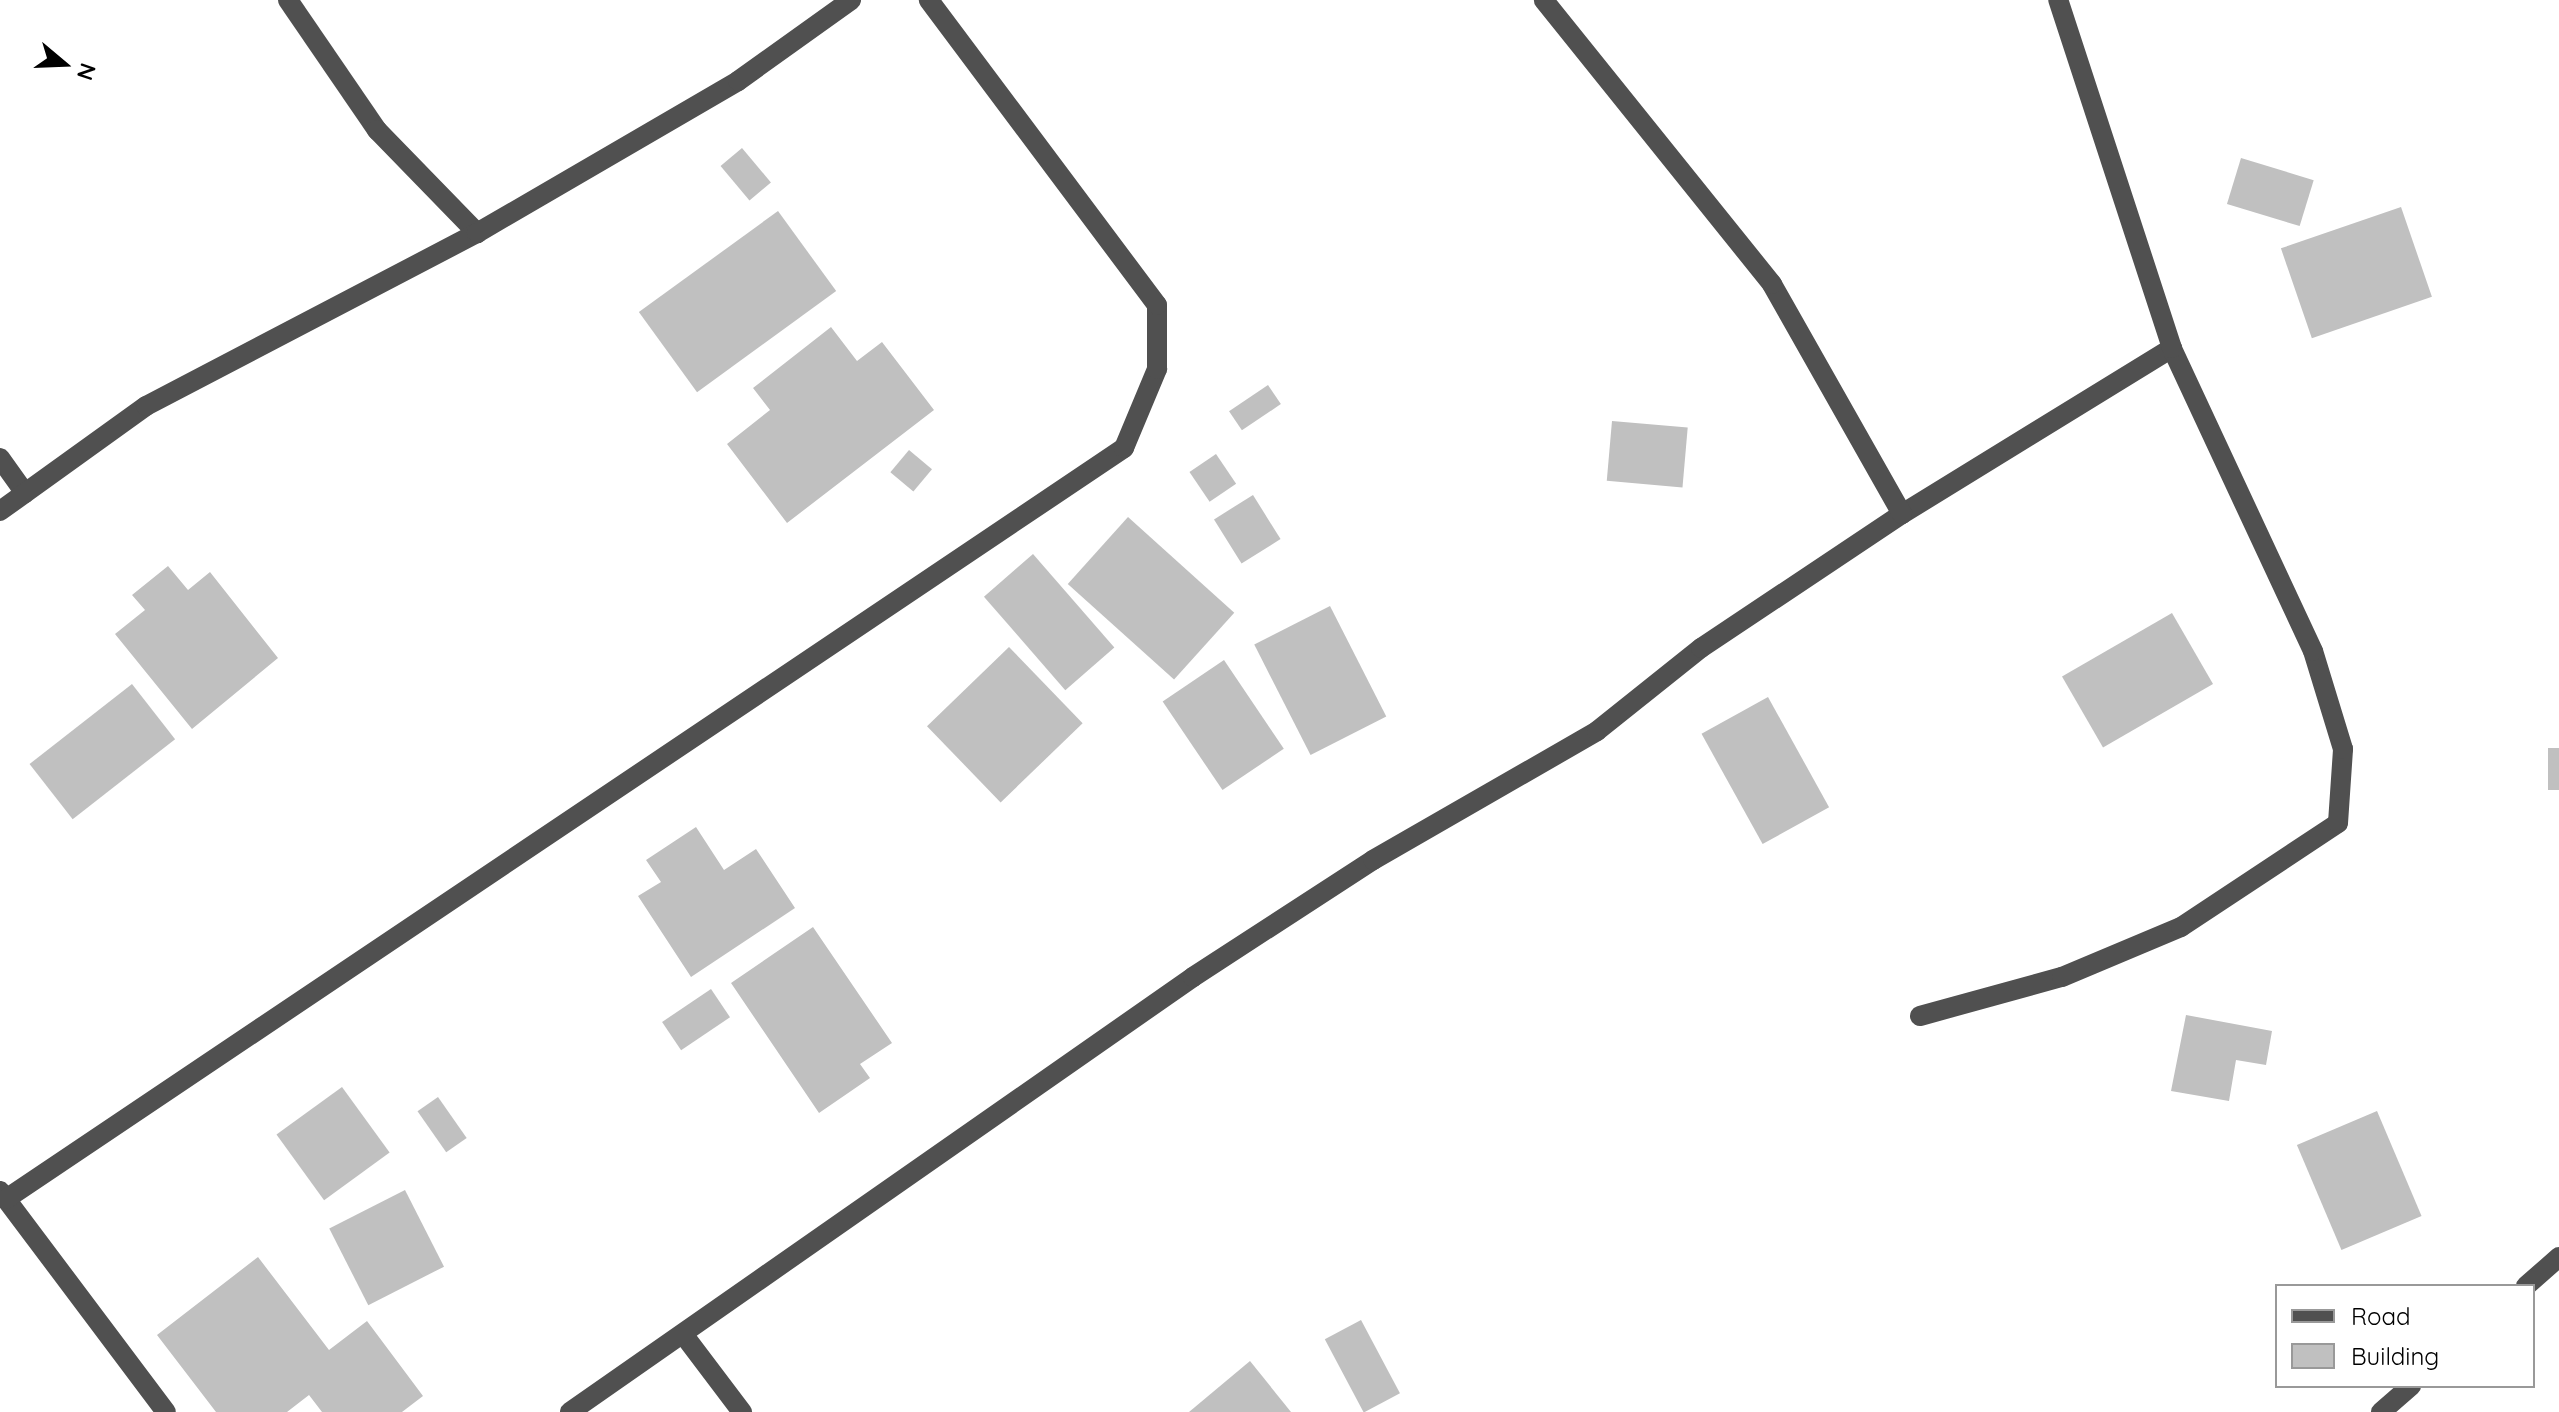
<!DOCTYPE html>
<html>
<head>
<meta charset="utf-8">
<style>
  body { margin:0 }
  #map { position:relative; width:2559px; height:1412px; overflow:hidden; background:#fff; font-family:Quicksand,sans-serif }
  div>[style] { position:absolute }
  .building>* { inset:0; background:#c0c0c0; transform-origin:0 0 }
  .minor>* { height:20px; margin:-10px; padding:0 10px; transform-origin:10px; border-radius:10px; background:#505050 }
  span { translate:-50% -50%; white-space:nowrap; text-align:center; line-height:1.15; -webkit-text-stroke:6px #fff; paint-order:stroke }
  .legend { position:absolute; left:2275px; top:1284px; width:260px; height:104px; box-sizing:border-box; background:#fff; border:2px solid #999; margin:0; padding:10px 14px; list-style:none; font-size:24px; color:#000 }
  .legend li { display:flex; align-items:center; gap:16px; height:40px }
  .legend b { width:40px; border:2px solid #999 }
  .north { position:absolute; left:24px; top:24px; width:80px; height:80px; -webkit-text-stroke:6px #fff; paint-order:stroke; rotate:109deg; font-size:22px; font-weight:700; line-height:32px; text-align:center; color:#000 }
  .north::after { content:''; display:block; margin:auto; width:28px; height:36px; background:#000; clip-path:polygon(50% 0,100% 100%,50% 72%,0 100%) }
</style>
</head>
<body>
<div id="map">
  <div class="building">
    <div style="left:742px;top:148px;width:45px;height:28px;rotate:50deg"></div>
    <div style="left:2241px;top:158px;width:76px;height:48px;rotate:17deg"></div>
    <div style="left:2401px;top:207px;width:95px;height:127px;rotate:71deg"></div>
    <div style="left:778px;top:211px;width:99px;height:172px;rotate:54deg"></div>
    <div style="clip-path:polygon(831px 327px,857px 361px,882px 342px,934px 410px,787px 523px,727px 444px,770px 410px,753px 388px)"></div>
    <div style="left:1268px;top:385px;width:23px;height:47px;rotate:56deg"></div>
    <div style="left:1612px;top:421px;width:76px;height:60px;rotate:5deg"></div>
    <div style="left:909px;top:450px;width:30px;height:29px;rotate:40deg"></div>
    <div style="left:1216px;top:454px;width:36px;height:32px;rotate:56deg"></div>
    <div style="left:1253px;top:495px;width:52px;height:46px;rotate:58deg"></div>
    <div style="left:1128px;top:517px;width:143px;height:90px;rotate:42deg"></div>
    <div style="left:1033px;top:554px;width:124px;height:65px;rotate:49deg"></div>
    <div style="clip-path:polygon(168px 566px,188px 590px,210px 572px,278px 658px,192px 729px,115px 634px,145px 610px,132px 595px)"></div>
    <div style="left:1330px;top:606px;width:124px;height:85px;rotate:63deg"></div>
    <div style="left:2172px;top:613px;width:82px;height:127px;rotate:60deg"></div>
    <div style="left:1009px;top:647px;width:106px;height:114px;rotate:46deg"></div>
    <div style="left:1224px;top:660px;width:107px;height:74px;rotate:56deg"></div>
    <div style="left:132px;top:684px;width:70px;height:130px;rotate:52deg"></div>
    <div style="left:1768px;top:697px;width:126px;height:76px;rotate:61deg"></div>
    <div style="left:2548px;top:748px;width:11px;height:42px"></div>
    <div style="clip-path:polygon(696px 827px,724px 870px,756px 849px,795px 908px,691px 977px,638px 896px,661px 882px,646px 860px)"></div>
    <div style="clip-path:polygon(813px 927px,892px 1043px,860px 1064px,870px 1078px,819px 1113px,731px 983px)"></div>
    <div style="left:711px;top:989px;width:34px;height:59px;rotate:56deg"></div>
    <div style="clip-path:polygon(2186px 1015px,2272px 1031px,2266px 1065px,2236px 1060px,2229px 1101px,2171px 1091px)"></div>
    <div style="left:342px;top:1087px;width:81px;height:81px;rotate:54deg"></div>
    <div style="left:438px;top:1097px;width:50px;height:25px;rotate:55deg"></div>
    <div style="left:2377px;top:1111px;width:114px;height:87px;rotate:67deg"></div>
    <div style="left:405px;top:1190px;width:86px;height:85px;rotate:63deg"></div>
    <div style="clip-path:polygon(258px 1257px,329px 1350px,367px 1321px,423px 1396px,402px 1412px,322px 1412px,309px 1395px,287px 1412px,216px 1412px,157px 1335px)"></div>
    <div style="left:1361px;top:1320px;width:83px;height:41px;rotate:62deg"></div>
    <div style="clip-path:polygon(1250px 1361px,1291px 1412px,1189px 1412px)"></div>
  </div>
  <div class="minor">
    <div style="left:288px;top:0;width:158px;rotate:55.6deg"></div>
    <div style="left:377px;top:130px;width:144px;rotate:45.8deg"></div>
    <div style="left:0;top:458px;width:43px;rotate:54.5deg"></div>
    <div style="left:0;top:511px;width:180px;rotate:-35.7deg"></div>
    <div style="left:146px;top:406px;width:373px;rotate:-27.6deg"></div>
    <div style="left:477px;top:233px;width:302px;rotate:-30.2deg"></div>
    <div style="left:738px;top:81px;width:139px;rotate:-35.6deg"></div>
    <div style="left:1902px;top:514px;width:317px;rotate:-31.6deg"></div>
    <div style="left:1920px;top:1016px;width:147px;rotate:-15.4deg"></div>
    <div style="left:2062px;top:977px;width:129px;rotate:-22.8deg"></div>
    <div style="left:2181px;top:927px;width:188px;rotate:-33.5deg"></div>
    <div style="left:2338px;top:823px;width:74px;rotate:-86.1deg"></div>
    <div style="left:2343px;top:749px;width:102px;rotate:-107deg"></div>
    <div style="left:2313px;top:651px;width:334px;rotate:-115deg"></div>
    <div style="left:2172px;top:348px;width:366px;rotate:-108.1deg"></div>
    <div style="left:0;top:1191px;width:276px;rotate:53.1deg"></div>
    <div style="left:6px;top:1199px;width:1347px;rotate:-33.89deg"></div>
    <div style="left:1124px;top:448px;width:86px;rotate:-67.3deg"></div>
    <div style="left:1157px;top:369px;width:64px;rotate:-90deg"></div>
    <div style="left:1157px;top:305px;width:381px;rotate:-126.8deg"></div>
    <div style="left:2526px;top:1286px;width:44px;rotate:-41.3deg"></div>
    <div style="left:683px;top:1334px;width:98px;rotate:52.9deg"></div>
    <div style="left:570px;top:1412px;width:760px;rotate:-34.92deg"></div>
    <div style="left:1193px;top:977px;width:215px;rotate:-33deg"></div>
    <div style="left:1373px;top:860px;width:258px;rotate:-29.9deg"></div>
    <div style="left:1597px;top:731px;width:133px;rotate:-38.6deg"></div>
    <div style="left:1701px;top:648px;width:242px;rotate:-33.7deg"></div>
    <div style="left:1902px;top:514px;width:264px;rotate:-119.5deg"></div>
    <div style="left:1772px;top:284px;width:364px;rotate:-128.8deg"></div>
    <div style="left:2381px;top:1412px;width:40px;rotate:-41deg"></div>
  </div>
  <ul class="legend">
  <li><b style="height:10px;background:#505050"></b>Road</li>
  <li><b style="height:22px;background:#c0c0c0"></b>Building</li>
  </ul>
  <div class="north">N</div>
</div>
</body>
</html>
